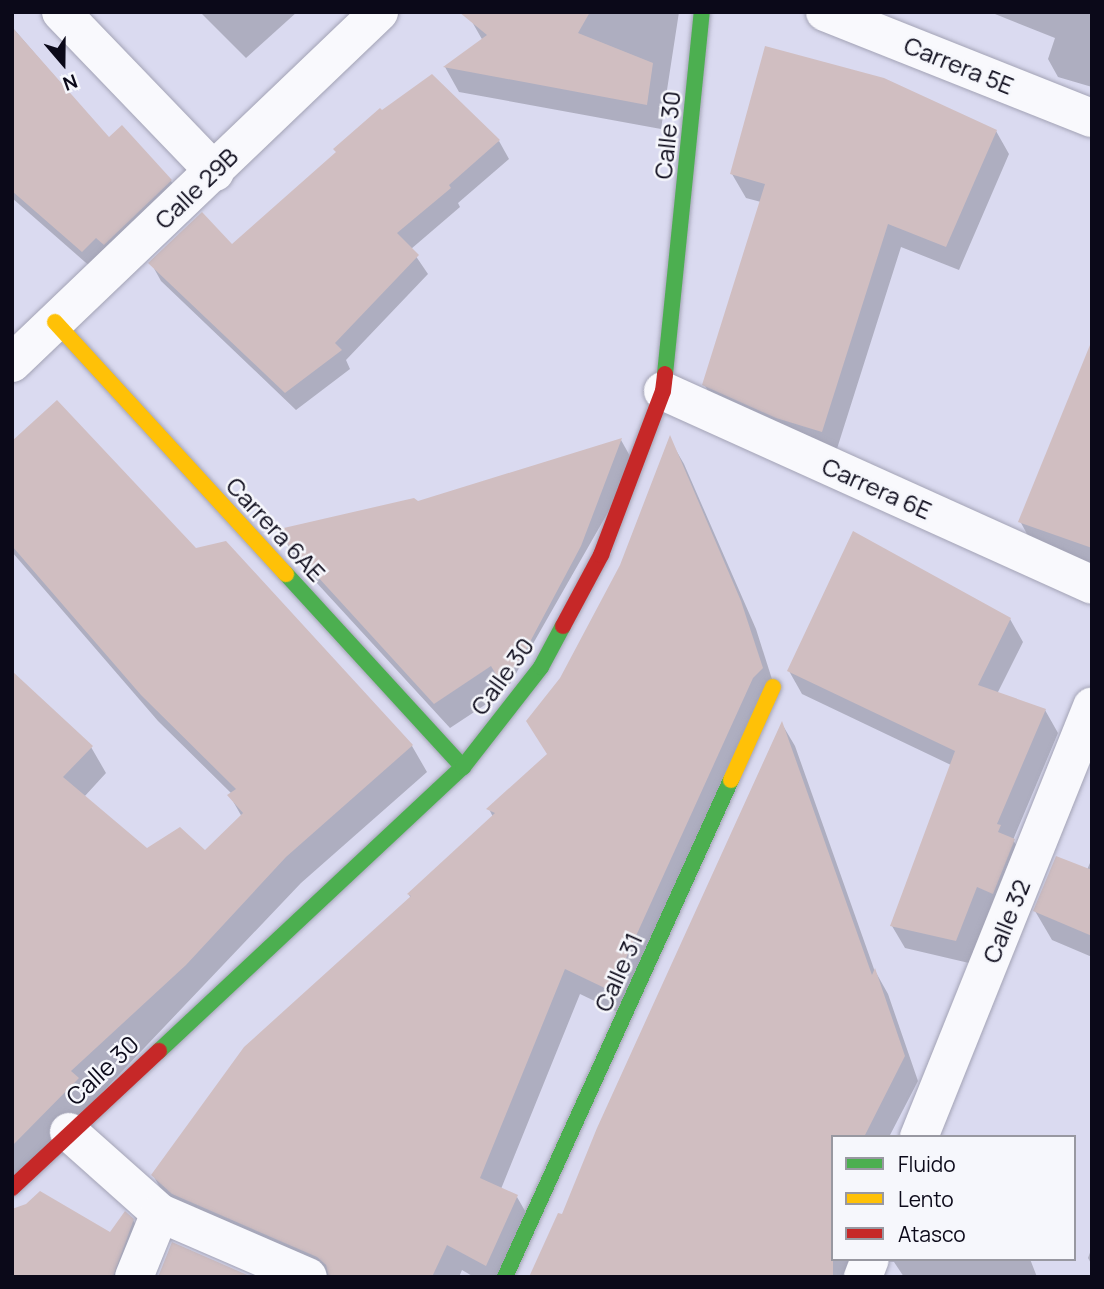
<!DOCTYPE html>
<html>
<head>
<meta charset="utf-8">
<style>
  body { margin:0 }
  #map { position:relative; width:1104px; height:1289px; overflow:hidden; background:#dadaf0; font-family:Manrope,sans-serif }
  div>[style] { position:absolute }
  .shadow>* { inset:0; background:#0003 }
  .building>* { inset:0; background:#d0bec1 }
  .roads { filter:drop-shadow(0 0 2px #a3a3b5) drop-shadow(0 0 2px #a3a3b5) }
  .street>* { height:38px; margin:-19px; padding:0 19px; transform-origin:19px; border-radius:19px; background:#f9f9fd }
  .fast>* { height:16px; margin:-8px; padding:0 8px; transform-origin:8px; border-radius:8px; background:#4caf50 }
  .slow>* { height:16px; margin:-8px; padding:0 8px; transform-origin:8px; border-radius:8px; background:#ffc107 }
  .jam>* { height:16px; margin:-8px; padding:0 8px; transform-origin:8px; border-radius:8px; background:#c62828 }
  span { translate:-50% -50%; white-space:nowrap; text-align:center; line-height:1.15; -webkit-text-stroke:5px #f6f7fc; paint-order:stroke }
  .street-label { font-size:24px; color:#0b0919 }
  .frame { position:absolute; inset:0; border:14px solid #0b0919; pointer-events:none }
  .legend { position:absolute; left:831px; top:1135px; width:245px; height:126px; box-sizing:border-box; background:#f6f7fc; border:2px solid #9898a1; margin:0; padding:9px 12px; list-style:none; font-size:21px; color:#0b0919 }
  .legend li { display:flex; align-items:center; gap:14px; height:35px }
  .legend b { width:35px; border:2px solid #9898a1 }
  .north { position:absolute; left:28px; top:28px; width:70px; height:70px; -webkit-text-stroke:5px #f6f7fc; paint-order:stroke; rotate:160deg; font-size:19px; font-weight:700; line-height:28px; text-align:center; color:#0b0919 }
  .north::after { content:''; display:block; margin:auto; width:24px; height:32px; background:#0b0919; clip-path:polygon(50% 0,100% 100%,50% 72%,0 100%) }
</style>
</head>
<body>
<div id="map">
  <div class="shadow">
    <div style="clip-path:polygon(200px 12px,297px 12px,246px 58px)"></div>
    <div style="clip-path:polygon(480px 12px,679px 12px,661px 129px,459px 92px,445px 67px,483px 41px,471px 20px)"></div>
    <div style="clip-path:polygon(990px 12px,1092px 12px,1092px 87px,1058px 77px,1048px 59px,1055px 38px)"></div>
    <div style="clip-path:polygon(12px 27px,109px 139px,171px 181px,181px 199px,93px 269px,12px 198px)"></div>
    <div style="clip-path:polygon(996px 131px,1009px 154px,959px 270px,901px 247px,835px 455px,718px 408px,704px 384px,761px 202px,746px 198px,732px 174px)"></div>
    <div style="clip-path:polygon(499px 141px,509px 159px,458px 203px,460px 207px,411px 249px,428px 274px,346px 360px,350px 369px,296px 410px,161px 281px,151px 263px,231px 247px)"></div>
    <div style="clip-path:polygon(1092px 361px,1092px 567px,1034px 547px,1020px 521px)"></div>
    <div style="clip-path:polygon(621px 440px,635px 465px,506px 691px,450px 728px,292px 556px,278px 531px,418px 503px)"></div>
    <div style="clip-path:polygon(670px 440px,684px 464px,756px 629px,777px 695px,626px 1016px,580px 994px,501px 1189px,517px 1197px,532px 1223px,508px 1277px,474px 1277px,462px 1270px,459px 1277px,319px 1277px,168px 1202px,153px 1175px,411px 898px,409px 895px,493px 817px,489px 809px,549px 755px,562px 678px,622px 566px)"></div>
    <div style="clip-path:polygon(12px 443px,195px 550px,412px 746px,427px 772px,301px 883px,12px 1187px,12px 674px,91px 747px,106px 773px,84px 797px,147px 851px,205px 853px,242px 817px,230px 796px,232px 794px,158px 721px,12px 552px)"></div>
    <div style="clip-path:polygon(1010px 619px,1023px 642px,997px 694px,1045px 710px,1058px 733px,1013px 840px,1027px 863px,1006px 916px,990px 909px,969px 963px,905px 948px,892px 926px,951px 765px,802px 694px,789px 671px)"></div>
    <div style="clip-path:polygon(782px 724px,795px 746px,874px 969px,888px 994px,918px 1081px,889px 1137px,833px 1137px,833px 1259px,1030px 1259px,1037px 1277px,904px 1277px,894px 1262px,880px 1261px,845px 1277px,531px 1277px,563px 1217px)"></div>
    <div style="clip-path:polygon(1092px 858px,1092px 957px,1052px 940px,1035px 911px,1087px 870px)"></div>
    <div style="clip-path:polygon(133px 1220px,148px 1247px,137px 1277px,12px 1277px,110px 1234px)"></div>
    <div style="clip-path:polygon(1092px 1247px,1092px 1265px,1088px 1258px)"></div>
  </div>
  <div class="building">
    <div style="clip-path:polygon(459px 12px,590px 12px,578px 33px,653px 63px,647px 105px,443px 67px,487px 35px)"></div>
    <div style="clip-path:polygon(12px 27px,109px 137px,122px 125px,172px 180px,104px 245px,96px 238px,82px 252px,12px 191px)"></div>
    <div style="clip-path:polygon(765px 46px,884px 78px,997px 130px,946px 247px,888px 224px,822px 432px,776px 418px,702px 385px,765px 184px,730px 174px)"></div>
    <div style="clip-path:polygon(432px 74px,500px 140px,449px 185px,451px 188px,397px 233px,419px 255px,335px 343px,342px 350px,285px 393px,148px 263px,202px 212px,232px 244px,336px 152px,333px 149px,380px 108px,382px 110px)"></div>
    <div style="clip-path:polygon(1090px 345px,1092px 345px,1092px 548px,1018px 522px)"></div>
    <div style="clip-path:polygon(57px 400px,196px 548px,226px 541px,413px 745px,286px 857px,186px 965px,71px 1071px,79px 1078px,12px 1146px,12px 671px,93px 746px,63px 777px,147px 848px,180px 827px,205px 850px,243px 813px,227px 795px,236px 789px,141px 695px,12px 546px,12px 441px)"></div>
    <div style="clip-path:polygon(670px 435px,741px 601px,763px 668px,753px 678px,611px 991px,565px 969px,480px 1178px,518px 1195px,486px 1266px,447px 1245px,432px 1277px,329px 1277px,326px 1265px,317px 1257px,172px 1194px,151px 1175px,244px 1047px,411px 896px,407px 894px,495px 813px,486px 809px,547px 754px,526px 721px,560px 678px,620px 565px)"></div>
    <div style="clip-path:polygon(622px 438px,581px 546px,523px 655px,501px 683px,491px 666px,434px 704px,275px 530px,414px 498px,418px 501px)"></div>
    <div style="clip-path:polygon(853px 531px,1011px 618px,978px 685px,1046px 709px,997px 824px,1001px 825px,998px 832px,1015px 839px,993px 894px,977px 887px,956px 941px,890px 926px,955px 751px,787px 671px)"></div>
    <div style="clip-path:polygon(782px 721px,872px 975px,875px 968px,905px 1056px,864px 1137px,833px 1137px,833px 1277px,529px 1277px,558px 1213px,562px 1214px,597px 1128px)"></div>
    <div style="clip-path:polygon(1056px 856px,1092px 870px,1092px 936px,1033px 911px)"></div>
    <div style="clip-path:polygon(40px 1191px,110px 1232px,125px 1211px,134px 1219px,113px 1277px,12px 1277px,12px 1209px,26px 1204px)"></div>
    <div style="clip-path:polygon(172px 1242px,252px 1277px,158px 1277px)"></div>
  </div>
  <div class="roads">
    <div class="street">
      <div style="left:61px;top:12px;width:222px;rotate:46.1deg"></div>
      <div style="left:825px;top:12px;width:287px;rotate:21.7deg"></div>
      <div style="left:12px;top:363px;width:508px;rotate:-43.72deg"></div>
      <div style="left:663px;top:391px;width:471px;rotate:24.3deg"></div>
      <div style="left:69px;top:1132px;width:122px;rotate:41.7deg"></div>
      <div style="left:160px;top:1213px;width:161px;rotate:23.4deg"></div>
      <div style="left:919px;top:1137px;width:464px;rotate:-68.1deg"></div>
      <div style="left:134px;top:1277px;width:69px;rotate:-67.9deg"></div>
      <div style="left:863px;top:1277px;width:19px;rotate:-69deg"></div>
    </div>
    <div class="fast">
      <div style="left:665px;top:374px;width:364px;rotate:-84.2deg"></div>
      <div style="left:286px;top:574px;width:262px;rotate:47.5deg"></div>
      <div style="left:159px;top:1051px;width:416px;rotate:-43.1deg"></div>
      <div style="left:463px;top:767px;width:127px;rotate:-52deg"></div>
      <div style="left:541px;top:667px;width:47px;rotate:-61.8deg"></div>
      <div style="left:505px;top:1277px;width:546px;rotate:-65.55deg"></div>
    </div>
    <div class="slow">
      <div style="left:55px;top:322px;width:342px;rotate:47.5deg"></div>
      <div style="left:731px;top:780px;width:102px;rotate:-65.7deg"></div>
    </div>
    <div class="jam">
      <div style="left:563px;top:626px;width:81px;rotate:-61.8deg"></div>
      <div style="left:601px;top:555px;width:175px;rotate:-69.3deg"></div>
      <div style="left:663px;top:391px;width:17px;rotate:-83deg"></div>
      <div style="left:12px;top:1188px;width:201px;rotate:-43deg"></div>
    </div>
  </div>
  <div class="street-label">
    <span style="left:959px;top:65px;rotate:22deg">Carrera 5E</span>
    <span style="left:667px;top:135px;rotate:-84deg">Calle 30</span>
    <span style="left:196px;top:188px;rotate:-44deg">Calle 29B</span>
    <span style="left:877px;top:488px;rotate:24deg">Carrera 6E</span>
    <span style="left:276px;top:529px;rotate:47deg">Carrera 6AE</span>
    <span style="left:502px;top:676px;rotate:-54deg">Calle 30</span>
    <span style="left:1006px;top:921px;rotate:-68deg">Calle 32</span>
    <span style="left:618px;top:972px;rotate:-66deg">Calle 31</span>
    <span style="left:102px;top:1070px;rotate:-43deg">Calle 30</span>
  </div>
  <div class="frame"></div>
  <ul class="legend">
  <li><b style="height:9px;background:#4caf50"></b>Fluido</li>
  <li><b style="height:9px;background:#ffc107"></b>Lento</li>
  <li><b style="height:9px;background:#c62828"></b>Atasco</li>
  </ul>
  <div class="north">N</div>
</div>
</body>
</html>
